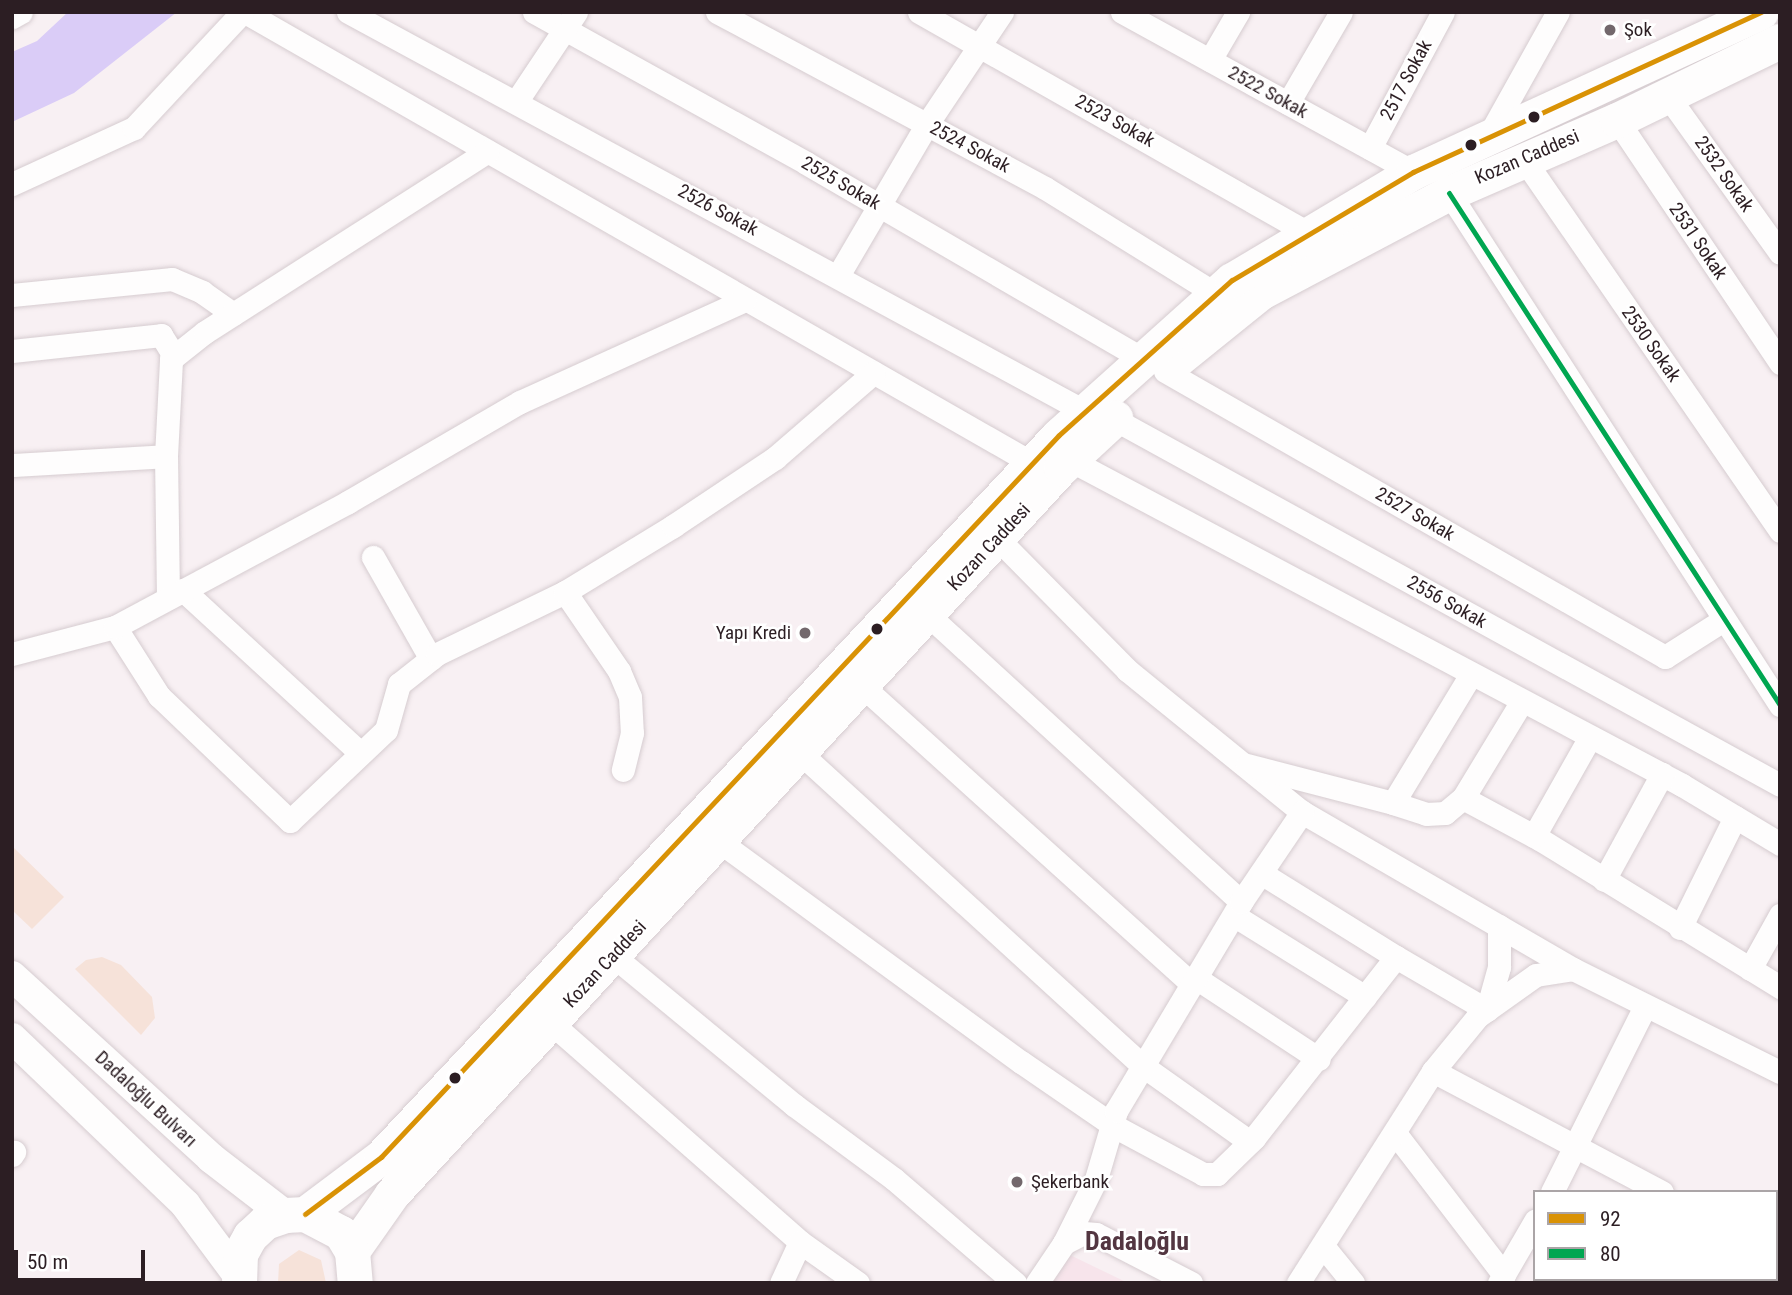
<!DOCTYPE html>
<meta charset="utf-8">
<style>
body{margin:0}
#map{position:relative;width:1792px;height:1295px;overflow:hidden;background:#f8f0f3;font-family:"Roboto Condensed",sans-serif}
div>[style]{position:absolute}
.built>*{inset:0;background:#f7e4eb}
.green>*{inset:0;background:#f6e2d9}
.water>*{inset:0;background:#daccf7}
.roads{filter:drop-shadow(0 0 2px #d6ccd0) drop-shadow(0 0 2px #d6ccd0)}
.minor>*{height:23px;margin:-11.5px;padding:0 11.5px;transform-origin:11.5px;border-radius:11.5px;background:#fefdfd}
.major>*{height:30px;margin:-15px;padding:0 15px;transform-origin:15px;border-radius:15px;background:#fefdfd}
.highway>*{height:35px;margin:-17.5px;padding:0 17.5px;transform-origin:17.5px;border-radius:17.5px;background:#fefdfd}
.bus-1>*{height:5px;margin:-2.5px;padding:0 2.5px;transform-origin:2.5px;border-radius:2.5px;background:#d99205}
.bus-2>*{height:5px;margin:-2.5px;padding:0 2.5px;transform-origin:2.5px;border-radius:2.5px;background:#00a651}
.dots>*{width:19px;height:19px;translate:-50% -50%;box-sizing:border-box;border:4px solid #fff;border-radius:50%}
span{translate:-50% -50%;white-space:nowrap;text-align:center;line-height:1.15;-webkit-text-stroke:5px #fff;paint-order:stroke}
.poi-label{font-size:19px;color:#2c1e23}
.left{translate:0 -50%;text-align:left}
.right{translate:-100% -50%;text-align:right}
.street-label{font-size:19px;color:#2c1e23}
.district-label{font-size:26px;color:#533641;font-weight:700}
.frame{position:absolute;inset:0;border:14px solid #2c1e23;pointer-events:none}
.legend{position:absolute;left:1533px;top:1190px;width:245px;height:91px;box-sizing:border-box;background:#fff;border:2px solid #aba5a7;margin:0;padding:9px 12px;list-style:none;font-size:21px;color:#2c1e23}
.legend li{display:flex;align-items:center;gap:14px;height:35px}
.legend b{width:35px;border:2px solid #aba5a7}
.scale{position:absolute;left:14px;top:1250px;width:131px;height:32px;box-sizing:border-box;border:4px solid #2c1e23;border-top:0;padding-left:9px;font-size:21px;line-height:24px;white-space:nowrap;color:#2c1e23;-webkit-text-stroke:5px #fff;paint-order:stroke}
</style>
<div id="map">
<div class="built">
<div style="clip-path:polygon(1057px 1255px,1070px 1255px,1128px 1283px,1042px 1283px)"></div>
</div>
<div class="green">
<div style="clip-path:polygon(12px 846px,64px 897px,32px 929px,12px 910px)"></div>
<div style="clip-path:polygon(102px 957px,121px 965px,152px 997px,155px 1018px,141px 1035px,75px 969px,86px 960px)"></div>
<div style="clip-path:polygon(299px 1250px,321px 1260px,326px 1283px,278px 1283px,279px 1264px)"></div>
</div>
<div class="water">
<div style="clip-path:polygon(68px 12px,177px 12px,74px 93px,12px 122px,12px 52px,37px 41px)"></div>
</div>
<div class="roads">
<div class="minor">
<div style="left:245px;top:12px;width:907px;rotate:29.82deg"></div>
<div style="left:348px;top:12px;width:839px;rotate:28.46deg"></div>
<div style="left:534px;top:12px;width:311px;rotate:29deg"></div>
<div style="left:806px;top:163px;width:391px;rotate:30.2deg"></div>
<div style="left:717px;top:12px;width:372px;rotate:28.2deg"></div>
<div style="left:1045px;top:188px;width:201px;rotate:31.8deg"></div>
<div style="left:919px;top:12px;width:449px;rotate:29.6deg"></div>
<div style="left:1122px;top:12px;width:332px;rotate:28.8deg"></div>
<div style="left:12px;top:17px;width:10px;rotate:-29deg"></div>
<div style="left:1210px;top:60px;width:56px;rotate:-59.7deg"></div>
<div style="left:1667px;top:95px;width:194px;rotate:54.4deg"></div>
<div style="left:516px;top:102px;width:108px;rotate:-56.3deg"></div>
<div style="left:1288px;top:103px;width:105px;rotate:-59.8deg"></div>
<div style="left:1617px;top:120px;width:293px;rotate:56.1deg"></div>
<div style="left:1488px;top:137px;width:143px;rotate:-60.8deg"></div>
<div style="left:1370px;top:148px;width:154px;rotate:-61.8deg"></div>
<div style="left:1523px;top:158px;width:453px;rotate:55.4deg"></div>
<div style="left:12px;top:184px;width:134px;rotate:-24.7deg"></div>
<div style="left:134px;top:128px;width:158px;rotate:-47deg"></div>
<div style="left:1449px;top:193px;width:610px;rotate:57.12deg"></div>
<div style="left:839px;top:274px;width:174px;rotate:-59.6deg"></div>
<div style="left:927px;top:124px;width:135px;rotate:-56.2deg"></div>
<div style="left:12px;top:295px;width:161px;rotate:-5.7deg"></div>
<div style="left:172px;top:279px;width:33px;rotate:23deg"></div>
<div style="left:202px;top:292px;width:38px;rotate:35deg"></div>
<div style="left:12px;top:351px;width:150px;rotate:-6.1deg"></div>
<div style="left:161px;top:335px;width:25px;rotate:58deg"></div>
<div style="left:1165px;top:371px;width:576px;rotate:29.77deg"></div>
<div style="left:1665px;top:657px;width:69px;rotate:-32.5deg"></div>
<div style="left:1114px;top:419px;width:760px;rotate:28.79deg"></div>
<div style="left:1070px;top:460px;width:693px;rotate:27.97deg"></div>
<div style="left:1682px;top:785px;width:114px;rotate:31deg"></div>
<div style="left:12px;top:465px;width:154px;rotate:-3.3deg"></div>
<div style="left:997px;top:538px;width:185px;rotate:45.4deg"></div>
<div style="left:1127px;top:670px;width:225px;rotate:39.1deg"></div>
<div style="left:1302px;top:812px;width:313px;rotate:30.1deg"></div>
<div style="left:373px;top:557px;width:117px;rotate:60.4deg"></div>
<div style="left:183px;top:590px;width:241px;rotate:42.6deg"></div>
<div style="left:565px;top:592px;width:96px;rotate:55.6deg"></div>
<div style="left:619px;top:671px;width:28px;rotate:67deg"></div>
<div style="left:630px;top:697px;width:36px;rotate:87deg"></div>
<div style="left:632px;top:733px;width:38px;rotate:104deg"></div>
<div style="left:168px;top:598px;width:142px;rotate:-90.8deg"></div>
<div style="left:166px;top:456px;width:97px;rotate:-87deg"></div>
<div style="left:171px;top:359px;width:43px;rotate:-38.5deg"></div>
<div style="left:205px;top:332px;width:335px;rotate:-32.6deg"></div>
<div style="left:927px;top:614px;width:426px;rotate:42.5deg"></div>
<div style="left:115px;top:627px;width:82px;rotate:57.5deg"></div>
<div style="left:159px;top:696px;width:181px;rotate:43.7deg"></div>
<div style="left:290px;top:821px;width:132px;rotate:-43.5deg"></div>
<div style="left:386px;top:730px;width:48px;rotate:-74.2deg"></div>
<div style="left:399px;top:684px;width:48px;rotate:-38.3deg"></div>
<div style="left:437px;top:654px;width:142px;rotate:-25.8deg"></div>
<div style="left:565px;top:592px;width:127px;rotate:-31.4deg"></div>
<div style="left:673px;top:526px;width:123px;rotate:-33.7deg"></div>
<div style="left:775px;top:458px;width:130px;rotate:-40.9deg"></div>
<div style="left:12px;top:654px;width:106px;rotate:-14.7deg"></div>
<div style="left:115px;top:627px;width:264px;rotate:-28.2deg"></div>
<div style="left:348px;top:502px;width:199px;rotate:-30.2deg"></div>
<div style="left:520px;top:402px;width:247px;rotate:-24.4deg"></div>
<div style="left:861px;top:685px;width:446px;rotate:42.1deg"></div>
<div style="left:1522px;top:701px;width:114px;rotate:121.3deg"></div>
<div style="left:1463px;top:798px;width:89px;rotate:28.3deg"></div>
<div style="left:1541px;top:840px;width:281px;rotate:31.6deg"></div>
<div style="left:799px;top:752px;width:466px;rotate:42.4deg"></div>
<div style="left:1143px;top:1066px;width:131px;rotate:35.4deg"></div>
<div style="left:1247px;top:765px;width:151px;rotate:14.6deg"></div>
<div style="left:1393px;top:803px;width:151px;rotate:-58.8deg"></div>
<div style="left:1393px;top:803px;width:35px;rotate:18deg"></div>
<div style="left:1426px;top:814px;width:19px;rotate:-3deg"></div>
<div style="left:1445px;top:813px;width:23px;rotate:-40deg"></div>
<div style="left:1534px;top:836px;width:114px;rotate:-60.5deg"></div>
<div style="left:720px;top:842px;width:373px;rotate:36.2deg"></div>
<div style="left:1021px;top:1062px;width:113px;rotate:34.5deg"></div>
<div style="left:1114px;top:1126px;width:101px;rotate:28.3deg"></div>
<div style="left:1203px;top:1174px;width:14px"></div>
<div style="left:1217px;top:1174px;width:52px;rotate:-44.2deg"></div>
<div style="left:1254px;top:1138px;width:230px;rotate:-51.9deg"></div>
<div style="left:1396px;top:957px;width:159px;rotate:-148.1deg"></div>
<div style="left:1604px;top:880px;width:121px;rotate:-61.3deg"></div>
<div style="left:1235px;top:916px;width:153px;rotate:31.9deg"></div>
<div style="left:1680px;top:928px;width:124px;rotate:-63.6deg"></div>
<div style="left:612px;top:955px;width:236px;rotate:39.5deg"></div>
<div style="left:794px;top:1105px;width:124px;rotate:36.5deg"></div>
<div style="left:894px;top:1179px;width:160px;rotate:40.7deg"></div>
<div style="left:1396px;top:957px;width:105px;rotate:30.2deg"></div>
<div style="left:1487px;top:1010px;width:45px;rotate:-74.4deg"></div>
<div style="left:1499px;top:967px;width:41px;rotate:-90deg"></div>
<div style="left:1750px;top:969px;width:62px;rotate:-60.9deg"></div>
<div style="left:1196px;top:978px;width:147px;rotate:33.4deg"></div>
<div style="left:550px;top:1022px;width:333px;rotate:41.3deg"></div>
<div style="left:800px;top:1242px;width:71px;rotate:35.3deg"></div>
<div style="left:1433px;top:1071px;width:259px;rotate:27.9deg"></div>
<div style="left:1395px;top:1133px;width:179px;rotate:52.5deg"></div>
<div style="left:12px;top:1155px;width:4px;rotate:-56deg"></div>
<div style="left:1552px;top:1192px;width:208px;rotate:-63.4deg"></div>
<div style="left:1776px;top:1242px;width:4px;rotate:14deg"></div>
<div style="left:1064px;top:1243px;width:72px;rotate:-63.4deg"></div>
<div style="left:1096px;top:1179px;width:71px;rotate:-73.6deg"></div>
<div style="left:1116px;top:1111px;width:244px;rotate:-59.1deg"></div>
<div style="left:1241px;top:902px;width:109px;rotate:-55.9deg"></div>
<div style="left:1323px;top:1246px;width:48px;rotate:51deg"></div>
<div style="left:1571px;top:1279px;width:4px;rotate:63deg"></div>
<div style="left:781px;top:1283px;width:45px;rotate:-65.1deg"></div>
<div style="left:1037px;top:1283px;width:48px;rotate:-56deg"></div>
<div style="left:1064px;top:1243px;width:22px;rotate:-27deg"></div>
<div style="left:1084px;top:1233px;width:12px;rotate:5deg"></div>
<div style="left:1096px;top:1234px;width:107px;rotate:27.3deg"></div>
<div style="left:1298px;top:1283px;width:251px;rotate:-57.5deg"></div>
<div style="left:1433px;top:1071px;width:71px;rotate:-50.7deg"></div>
<div style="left:1478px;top:1016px;width:71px;rotate:-35.3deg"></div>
<div style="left:1536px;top:975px;width:37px;rotate:-9deg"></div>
<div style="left:1573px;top:969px;width:231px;rotate:26.5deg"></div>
<div style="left:1499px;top:1283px;width:72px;rotate:-59.9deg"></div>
<div style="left:1669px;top:1283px;width:4px;rotate:-63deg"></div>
</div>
<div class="major">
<div style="left:12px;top:976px;width:270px;rotate:42.4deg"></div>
<div style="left:211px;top:1158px;width:93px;rotate:37.6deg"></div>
<div style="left:12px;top:1038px;width:240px;rotate:43.8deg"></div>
<div style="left:185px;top:1204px;width:87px;rotate:53.4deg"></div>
</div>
<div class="highway">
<div style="left:1179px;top:358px;width:105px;rotate:-38.8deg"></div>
<div style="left:1261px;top:292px;width:212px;rotate:-27.8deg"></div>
<div style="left:1449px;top:193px;width:183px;rotate:-23.5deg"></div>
<div style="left:1617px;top:120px;width:181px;rotate:-25.9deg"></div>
<div style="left:305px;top:1214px;width:95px;rotate:-36.9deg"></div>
<div style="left:381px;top:1157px;width:990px;rotate:-46.8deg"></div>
<div style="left:1059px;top:435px;width:232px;rotate:-41.9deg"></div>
<div style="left:1232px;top:280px;width:211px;rotate:-30.8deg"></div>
<div style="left:1413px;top:172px;width:383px;rotate:-24.7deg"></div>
<div style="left:352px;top:1251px;width:70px;rotate:-54.9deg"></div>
<div style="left:392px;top:1194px;width:987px;rotate:-47.34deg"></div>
<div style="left:1061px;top:468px;width:74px;rotate:-42.8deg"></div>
<div style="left:239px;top:1283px;width:29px;rotate:-88deg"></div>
<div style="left:240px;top:1254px;width:21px;rotate:-61deg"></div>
<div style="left:250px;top:1236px;width:21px;rotate:-43deg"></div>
<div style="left:265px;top:1222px;width:21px;rotate:-19deg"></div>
<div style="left:285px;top:1215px;width:20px;rotate:-3deg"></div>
<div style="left:305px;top:1214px;width:41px;rotate:27.8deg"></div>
<div style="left:341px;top:1233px;width:21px;rotate:59deg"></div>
<div style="left:352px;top:1251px;width:32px;rotate:85deg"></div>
</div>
</div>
<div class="bus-1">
<div style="left:305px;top:1214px;width:95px;rotate:-36.9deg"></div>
<div style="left:381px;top:1157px;width:990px;rotate:-46.8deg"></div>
<div style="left:1059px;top:435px;width:232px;rotate:-41.9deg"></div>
<div style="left:1232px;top:280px;width:211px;rotate:-30.8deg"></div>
<div style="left:1413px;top:172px;width:383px;rotate:-24.7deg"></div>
</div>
<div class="bus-2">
<div style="left:1449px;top:193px;width:610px;rotate:57.12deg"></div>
</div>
<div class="dots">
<div style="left:1610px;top:30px;background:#73686c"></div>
<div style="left:1534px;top:117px;background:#2c1e23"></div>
<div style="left:1471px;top:145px;background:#2c1e23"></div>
<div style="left:877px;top:629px;background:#2c1e23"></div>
<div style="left:805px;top:633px;background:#73686c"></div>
<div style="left:455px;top:1078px;background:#2c1e23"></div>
<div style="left:1017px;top:1182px;background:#73686c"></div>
</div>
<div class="poi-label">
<span class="left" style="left:1624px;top:30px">Şok</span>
<span class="right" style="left:791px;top:633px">Yapı Kredi</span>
<span class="left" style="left:1031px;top:1182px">Şekerbank</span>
</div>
<div class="street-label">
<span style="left:1406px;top:80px;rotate:-62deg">2517 Sokak</span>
<span style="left:1268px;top:92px;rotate:29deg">2522 Sokak</span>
<span style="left:1115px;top:121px;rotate:29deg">2523 Sokak</span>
<span style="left:970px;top:147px;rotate:28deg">2524 Sokak</span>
<span style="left:1527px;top:157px;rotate:-23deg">Kozan Caddesi</span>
<span style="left:1724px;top:174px;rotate:55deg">2532 Sokak</span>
<span style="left:841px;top:183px;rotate:30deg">2525 Sokak</span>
<span style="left:718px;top:210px;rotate:28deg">2526 Sokak</span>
<span style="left:1698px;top:241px;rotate:56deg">2531 Sokak</span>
<span style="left:1651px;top:344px;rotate:55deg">2530 Sokak</span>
<span style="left:1415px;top:514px;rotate:30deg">2527 Sokak</span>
<span style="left:989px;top:547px;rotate:-47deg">Kozan Caddesi</span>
<span style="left:1447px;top:602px;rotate:29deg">2556 Sokak</span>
<span style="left:605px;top:964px;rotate:-47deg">Kozan Caddesi</span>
<span style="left:146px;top:1099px;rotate:43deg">Dadaloğlu Bulvarı</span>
</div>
<div class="district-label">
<span style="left:1137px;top:1242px">Dadaloğlu</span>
</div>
<div class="frame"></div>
<ul class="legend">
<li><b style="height:9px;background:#d99205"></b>92</li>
<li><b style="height:9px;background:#00a651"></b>80</li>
</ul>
<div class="scale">50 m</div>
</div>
